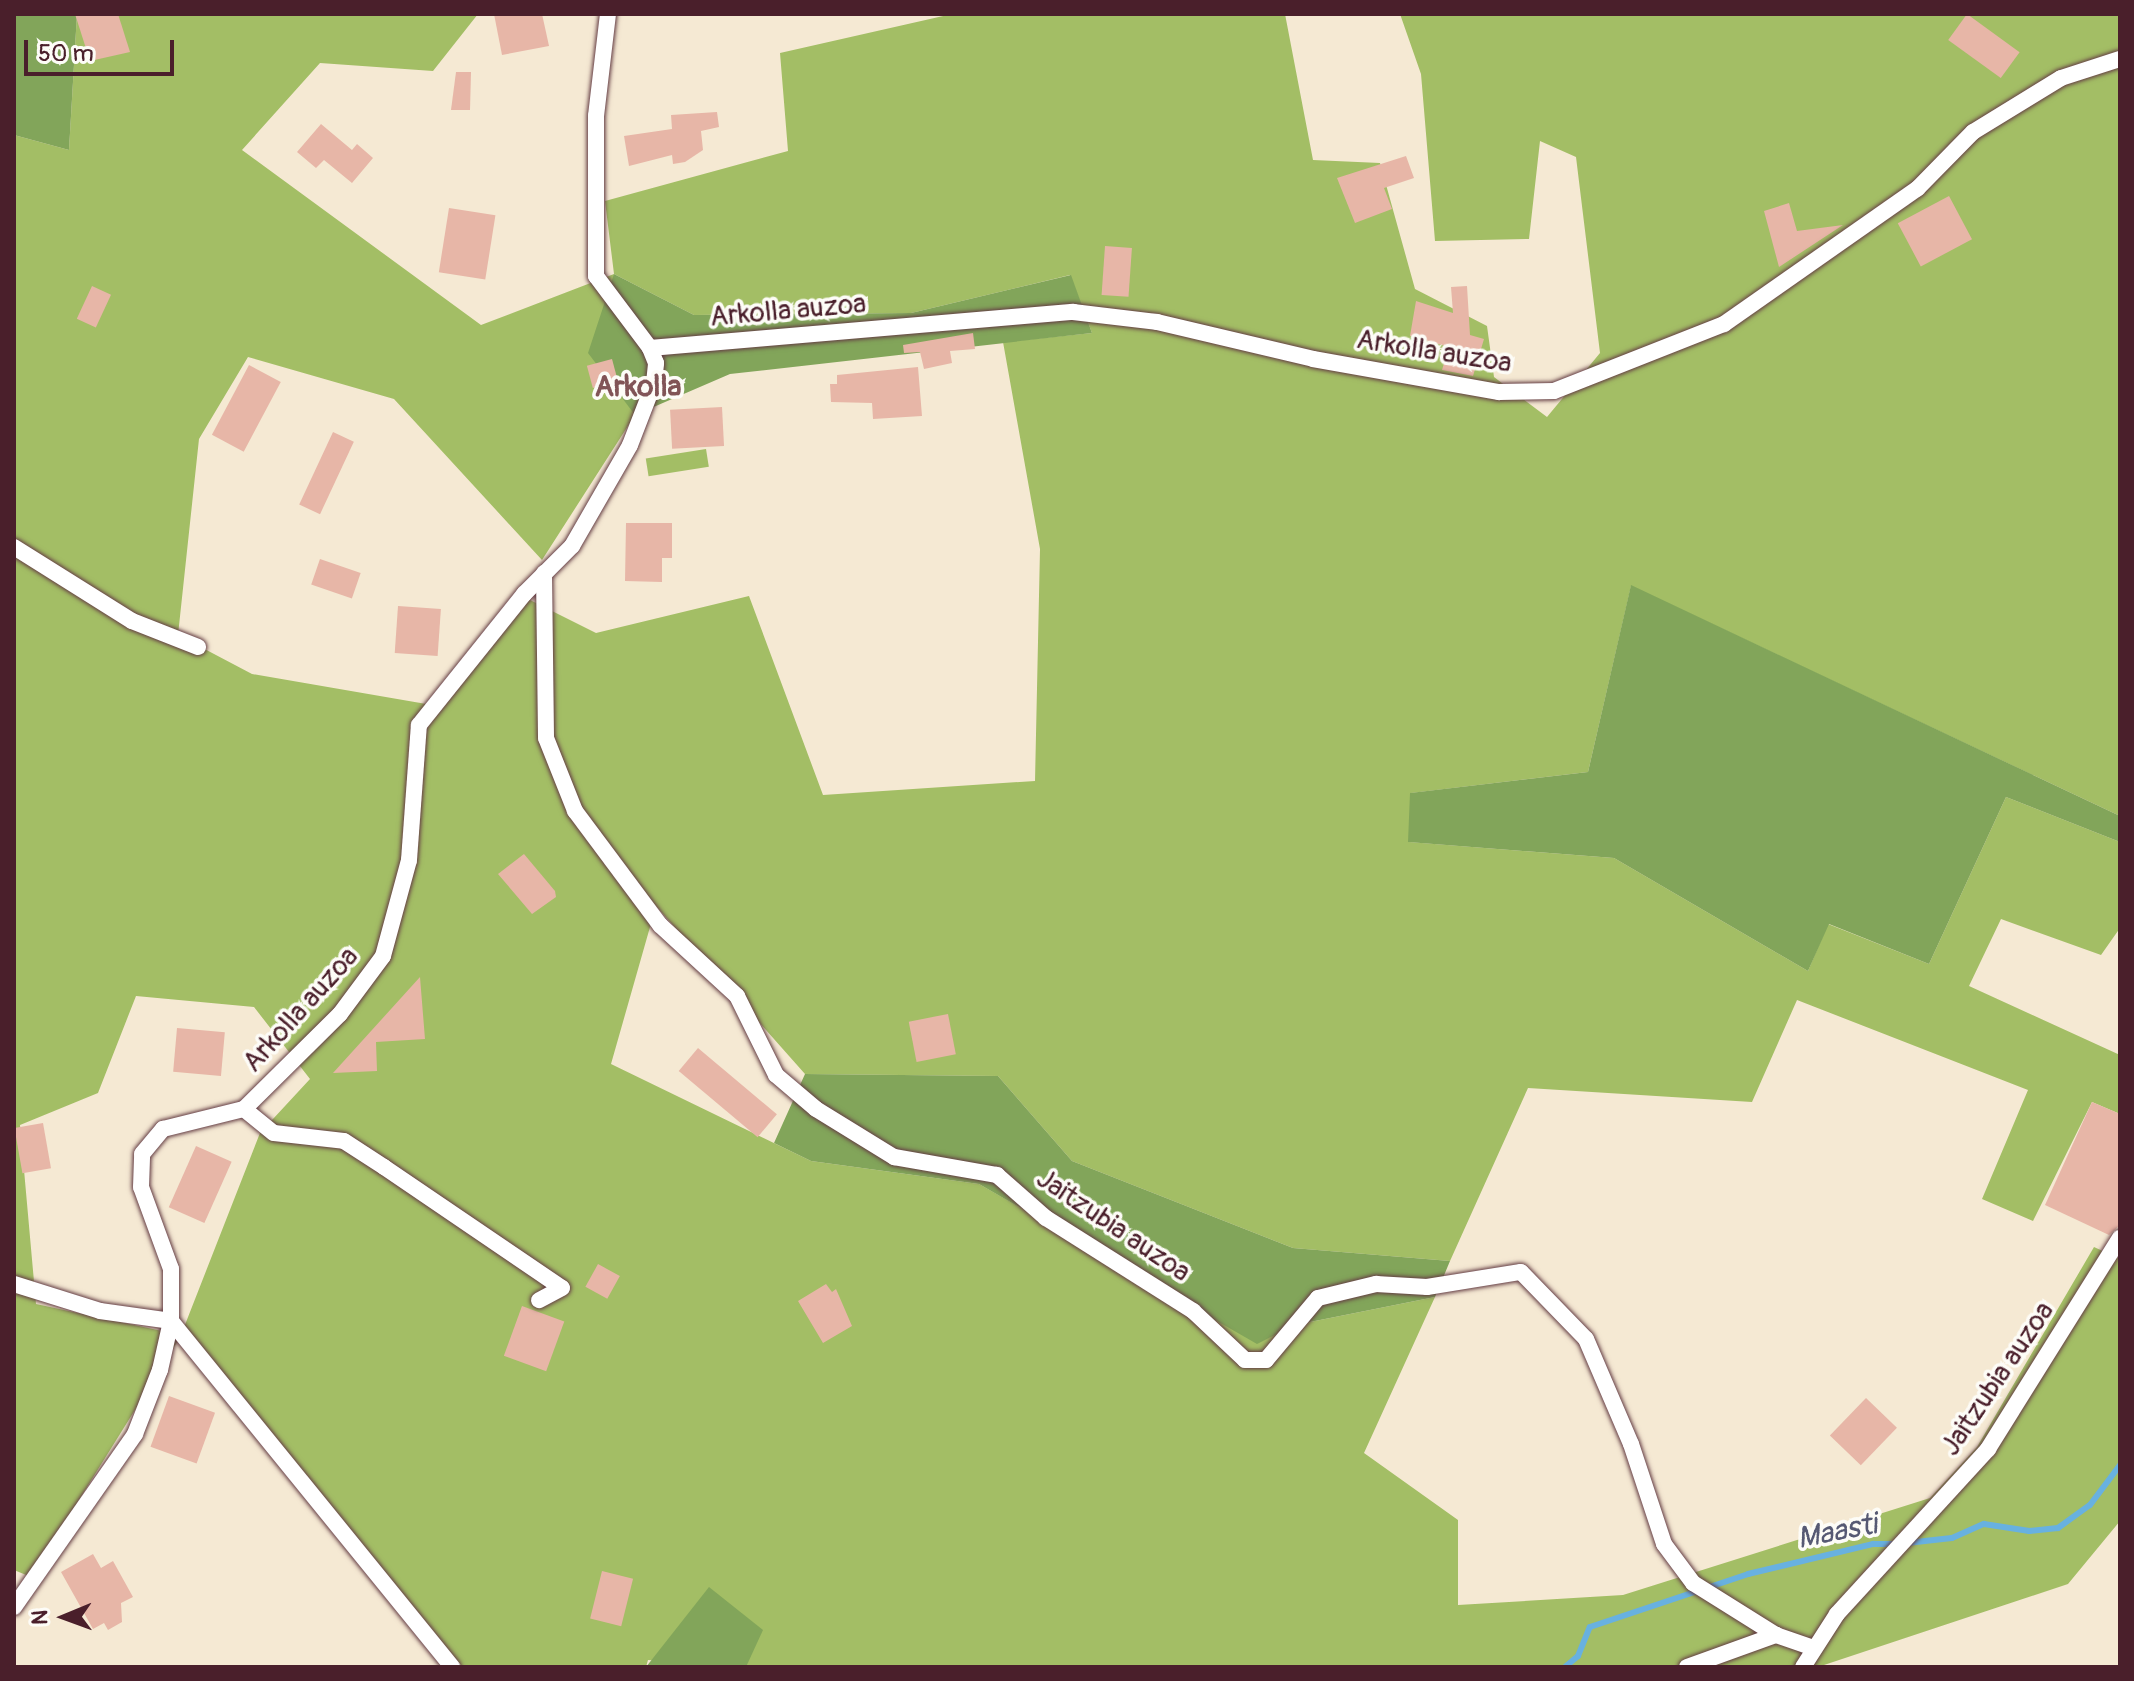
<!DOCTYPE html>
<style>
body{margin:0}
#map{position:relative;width:2134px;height:1681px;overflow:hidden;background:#f5e9d3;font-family:Pangolin,sans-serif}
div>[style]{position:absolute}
.green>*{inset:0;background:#a3be65;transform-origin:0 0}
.forest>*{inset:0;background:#82a55a}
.stream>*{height:6px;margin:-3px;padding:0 3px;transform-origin:3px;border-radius:3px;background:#68b1e0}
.building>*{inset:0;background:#e7b6a7;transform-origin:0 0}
.roads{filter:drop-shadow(0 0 2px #643d44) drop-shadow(0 0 2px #643d44)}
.minor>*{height:16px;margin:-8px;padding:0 8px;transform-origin:8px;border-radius:8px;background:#fff}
span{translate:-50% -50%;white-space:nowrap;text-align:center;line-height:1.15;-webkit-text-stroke:7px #fdfcf7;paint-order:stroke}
.street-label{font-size:28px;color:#4a1f2b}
.neighbourhood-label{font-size:30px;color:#815456;font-weight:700}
.water-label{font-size:30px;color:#565973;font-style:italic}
.frame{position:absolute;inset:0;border:16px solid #4a1f2b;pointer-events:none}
.north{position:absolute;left:24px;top:1577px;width:80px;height:80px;-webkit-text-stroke:6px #fdfcf7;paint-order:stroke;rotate:269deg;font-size:22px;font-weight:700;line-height:32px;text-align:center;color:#4a1f2b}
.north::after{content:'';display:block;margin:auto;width:28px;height:36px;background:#4a1f2b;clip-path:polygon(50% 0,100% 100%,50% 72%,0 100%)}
.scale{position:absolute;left:24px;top:40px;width:150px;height:36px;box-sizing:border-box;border:4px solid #4a1f2b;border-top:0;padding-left:10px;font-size:24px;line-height:28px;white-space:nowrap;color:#4a1f2b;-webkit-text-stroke:6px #fdfcf7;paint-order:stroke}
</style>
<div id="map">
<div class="green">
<div style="clip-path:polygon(evenodd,77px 14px,478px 14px,433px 71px,320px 63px,242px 150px,481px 325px,614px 274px,605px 201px,788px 151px,780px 53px,952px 14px,1285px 14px,1313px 160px,1380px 163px,1415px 289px,1487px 326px,1494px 377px,1547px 417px,1600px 353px,1576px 157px,1540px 141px,1529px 239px,1435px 241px,1421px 74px,1400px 14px,2120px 14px,2120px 816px,1631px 586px,1588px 772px,1411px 793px,1409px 842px,1614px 858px,1808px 971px,1828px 924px,1929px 964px,2006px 797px,2120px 842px,2120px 928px,2101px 955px,2001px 919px,1969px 986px,2120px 1055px,2120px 1114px,2092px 1102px,2033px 1221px,1982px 1199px,2028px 1090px,1797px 1000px,1752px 1102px,1528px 1088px,1450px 1261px,1293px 1248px,1072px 1161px,998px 1076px,805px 1074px,656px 906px,611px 1064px,811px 1161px,979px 1184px,1257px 1343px,1295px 1325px,1435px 1297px,1364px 1453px,1458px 1520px,1458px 1605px,1623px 1595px,1930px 1498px,1977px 1447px,2094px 1247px,2120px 1259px,2120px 1521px,2068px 1584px,1818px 1667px,745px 1667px,648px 1660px,646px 1667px,447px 1667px,181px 1336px,31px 1577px,14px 1570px,14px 135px,69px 150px,77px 14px,614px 274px,694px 315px,911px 313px,1070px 275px,1092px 333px,1003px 342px,1040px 549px,1035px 781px,823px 795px,749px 596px,596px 633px,526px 598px,432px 705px,252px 674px,178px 635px,199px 439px,248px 357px,394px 399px,542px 560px,635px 415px,614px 274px,77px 14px,136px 996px,254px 1007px,310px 1079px,260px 1133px,181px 1335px,36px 1304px,20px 1125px,98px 1093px,136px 996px)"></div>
<div style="left:706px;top:449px;width:18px;height:61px;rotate:81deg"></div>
</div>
<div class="forest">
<div style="clip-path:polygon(14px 14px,77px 14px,69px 150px,14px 135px)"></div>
<div style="clip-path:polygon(614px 274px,694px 315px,911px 313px,1071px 275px,1092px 333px,730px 374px,635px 415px,588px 353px)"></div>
<div style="clip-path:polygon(1631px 585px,2120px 816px,2120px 842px,2006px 797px,1929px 964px,1829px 924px,1808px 971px,1614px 858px,1408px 842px,1410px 793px,1588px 772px)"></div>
<div style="clip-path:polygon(805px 1074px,998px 1076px,1072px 1161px,1293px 1248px,1450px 1261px,1435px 1297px,1295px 1325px,1257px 1344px,979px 1184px,811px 1161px,774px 1143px)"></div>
<div style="clip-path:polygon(709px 1587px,763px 1630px,746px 1667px,646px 1667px)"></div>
</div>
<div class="stream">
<div style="left:1907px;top:1543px;width:45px;rotate:-6.3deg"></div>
<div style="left:1952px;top:1538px;width:35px;rotate:-24deg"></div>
<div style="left:1984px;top:1524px;width:46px;rotate:8.8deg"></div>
<div style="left:2029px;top:1531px;width:29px;rotate:-6deg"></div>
<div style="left:2058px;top:1528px;width:39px;rotate:-36deg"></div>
<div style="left:2090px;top:1505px;width:50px;rotate:-53.1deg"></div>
<div style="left:1565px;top:1667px;width:17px;rotate:-40deg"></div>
<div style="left:1578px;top:1656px;width:31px;rotate:-68deg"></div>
<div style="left:1590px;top:1627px;width:167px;rotate:-18.5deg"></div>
<div style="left:1748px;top:1574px;width:129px;rotate:-13.5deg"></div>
<div style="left:1873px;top:1544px;width:23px"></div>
</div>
<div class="building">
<div style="clip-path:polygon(75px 14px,118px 14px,130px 52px,90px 61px)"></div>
<div style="clip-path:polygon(494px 14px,542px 14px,549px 46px,502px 55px)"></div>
<div style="left:1967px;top:14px;width:65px;height:32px;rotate:36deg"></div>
<div style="clip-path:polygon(456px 72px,471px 72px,470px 110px,451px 110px)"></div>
<div style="clip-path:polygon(717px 112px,719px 127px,701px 131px,703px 150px,685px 162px,673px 164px,672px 155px,629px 166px,624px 136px,672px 129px,671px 115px)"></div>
<div style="clip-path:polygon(321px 124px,352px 150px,357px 144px,373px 158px,352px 183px,324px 160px,316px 168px,297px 152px)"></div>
<div style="clip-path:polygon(1406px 156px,1414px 178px,1384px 188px,1392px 209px,1355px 223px,1337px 178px)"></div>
<div style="left:1949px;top:196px;width:49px;height:58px;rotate:62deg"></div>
<div style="clip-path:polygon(1789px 203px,1797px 231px,1843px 225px,1779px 267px,1764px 211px)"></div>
<div style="left:449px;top:208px;width:47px;height:65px;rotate:9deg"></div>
<div style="left:1105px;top:246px;width:27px;height:49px;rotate:4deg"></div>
<div style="left:92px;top:286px;width:21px;height:36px;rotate:25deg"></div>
<div style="clip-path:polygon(1467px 286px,1470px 335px,1484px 339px,1473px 376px,1442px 370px,1449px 347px,1410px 336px,1416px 301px,1453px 313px,1451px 287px)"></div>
<div style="clip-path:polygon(973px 333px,975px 349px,950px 351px,952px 363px,924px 369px,920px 352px,904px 353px,903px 345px)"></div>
<div style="left:612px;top:359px;width:23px;height:26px;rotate:75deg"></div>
<div style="left:249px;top:365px;width:36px;height:79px;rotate:28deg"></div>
<div style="clip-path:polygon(918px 367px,922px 416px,873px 419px,872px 403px,831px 402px,830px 384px,837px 384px,837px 375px)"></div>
<div style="left:722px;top:407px;width:39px;height:52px;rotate:87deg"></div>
<div style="left:333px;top:432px;width:23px;height:80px;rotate:25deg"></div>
<div style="clip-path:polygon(626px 523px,672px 523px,672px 558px,662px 558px,662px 582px,625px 581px)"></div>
<div style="left:320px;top:559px;width:43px;height:27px;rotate:19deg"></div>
<div style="left:398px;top:606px;width:43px;height:47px;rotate:4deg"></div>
<div style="clip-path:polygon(524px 854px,555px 891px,556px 897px,532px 914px,498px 874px)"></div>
<div style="clip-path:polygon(420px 977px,425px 1039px,376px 1042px,377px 1071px,333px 1073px)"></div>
<div style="left:948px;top:1014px;width:41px;height:40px;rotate:79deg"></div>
<div style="left:177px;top:1028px;width:48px;height:44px;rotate:5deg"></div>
<div style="left:698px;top:1048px;width:103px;height:30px;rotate:40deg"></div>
<div style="clip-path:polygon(2092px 1102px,2120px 1114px,2120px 1225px,2109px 1235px,2045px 1205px)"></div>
<div style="left:43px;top:1123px;width:46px;height:29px;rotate:80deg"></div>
<div style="left:196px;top:1146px;width:39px;height:67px;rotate:24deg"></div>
<div style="left:598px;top:1264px;width:25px;height:26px;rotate:29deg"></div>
<div style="clip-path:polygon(826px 1284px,832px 1292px,836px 1289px,852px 1326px,823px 1343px,798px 1301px)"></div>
<div style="left:522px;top:1306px;width:45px;height:53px;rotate:20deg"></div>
<div style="left:169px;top:1396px;width:49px;height:54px;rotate:20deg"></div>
<div style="left:1866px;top:1398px;width:43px;height:52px;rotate:44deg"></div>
<div style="clip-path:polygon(93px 1554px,101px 1568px,113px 1561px,133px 1597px,121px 1603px,122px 1622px,108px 1630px,104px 1623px,93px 1629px,61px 1572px)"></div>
<div style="left:602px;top:1571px;width:32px;height:49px;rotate:14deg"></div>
</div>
<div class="roads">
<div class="minor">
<div style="left:650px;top:348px;width:425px;rotate:-4.9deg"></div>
<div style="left:1073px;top:312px;width:85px;rotate:6.8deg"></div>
<div style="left:1157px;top:322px;width:160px;rotate:13.3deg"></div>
<div style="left:1313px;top:359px;width:189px;rotate:10.1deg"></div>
<div style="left:1499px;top:392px;width:55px;rotate:-1deg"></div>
<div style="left:1554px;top:391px;width:183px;rotate:-21.5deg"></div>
<div style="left:1724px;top:324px;width:236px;rotate:-35deg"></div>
<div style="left:1917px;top:189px;width:80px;rotate:-45.5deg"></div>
<div style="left:1973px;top:132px;width:103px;rotate:-31.5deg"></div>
<div style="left:2061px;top:78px;width:62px;rotate:-17.9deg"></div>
<div style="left:14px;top:547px;width:139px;rotate:32.1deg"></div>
<div style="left:132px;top:621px;width:71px;rotate:21.5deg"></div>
<div style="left:544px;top:573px;width:165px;rotate:89.3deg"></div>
<div style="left:546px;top:738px;width:79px;rotate:68.3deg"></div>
<div style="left:575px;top:811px;width:142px;rotate:53.3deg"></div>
<div style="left:660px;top:925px;width:105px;rotate:42.7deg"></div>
<div style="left:737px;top:996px;width:88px;rotate:63.7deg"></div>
<div style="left:776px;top:1075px;width:52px;rotate:40.4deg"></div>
<div style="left:816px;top:1109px;width:92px;rotate:31.6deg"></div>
<div style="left:894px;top:1157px;width:105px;rotate:9.9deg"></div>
<div style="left:997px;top:1175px;width:65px;rotate:41.3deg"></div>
<div style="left:1046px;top:1218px;width:174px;rotate:32.3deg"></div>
<div style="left:1193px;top:1311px;width:71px;rotate:43.3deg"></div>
<div style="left:1245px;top:1360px;width:21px"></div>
<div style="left:1266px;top:1360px;width:81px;rotate:-50deg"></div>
<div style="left:1318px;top:1298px;width:60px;rotate:-13.6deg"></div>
<div style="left:1376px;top:1284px;width:51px;rotate:3.4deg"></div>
<div style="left:1427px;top:1287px;width:95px;rotate:-9.1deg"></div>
<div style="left:1521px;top:1272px;width:93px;rotate:45.9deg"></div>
<div style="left:1586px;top:1339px;width:114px;rotate:66.8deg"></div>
<div style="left:1631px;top:1444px;width:105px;rotate:71.7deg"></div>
<div style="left:1664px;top:1544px;width:49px;rotate:53.4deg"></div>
<div style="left:1693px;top:1583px;width:98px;rotate:32.1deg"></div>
<div style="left:1776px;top:1635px;width:39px;rotate:19deg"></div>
<div style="left:244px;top:1109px;width:38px;rotate:39deg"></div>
<div style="left:274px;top:1133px;width:70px;rotate:6.5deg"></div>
<div style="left:344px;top:1141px;width:48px;rotate:33deg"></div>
<div style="left:384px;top:1167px;width:215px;rotate:34.2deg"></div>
<div style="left:562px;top:1288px;width:26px;rotate:152deg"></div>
<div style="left:14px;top:1284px;width:90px;rotate:17.4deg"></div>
<div style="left:100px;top:1311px;width:72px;rotate:8deg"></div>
<div style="left:171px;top:1321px;width:446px;rotate:50.9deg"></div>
<div style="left:14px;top:1607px;width:211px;rotate:-55deg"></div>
<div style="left:135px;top:1434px;width:69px;rotate:-68.7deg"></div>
<div style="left:160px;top:1370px;width:50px;rotate:-77.3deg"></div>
<div style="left:171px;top:1321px;width:52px;rotate:-90deg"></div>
<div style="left:171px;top:1269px;width:87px;rotate:-110.1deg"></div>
<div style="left:141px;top:1187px;width:33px;rotate:-88deg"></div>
<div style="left:142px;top:1154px;width:33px;rotate:-50deg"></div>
<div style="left:163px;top:1129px;width:83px;rotate:-13.9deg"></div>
<div style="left:244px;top:1109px;width:135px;rotate:-44.7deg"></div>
<div style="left:340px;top:1014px;width:72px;rotate:-53.4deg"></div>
<div style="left:383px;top:956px;width:99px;rotate:-74.8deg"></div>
<div style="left:409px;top:860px;width:135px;rotate:-85.8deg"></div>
<div style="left:419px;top:725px;width:168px;rotate:-51.3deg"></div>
<div style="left:524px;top:594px;width:68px;rotate:-45deg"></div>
<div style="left:572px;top:546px;width:116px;rotate:-60.1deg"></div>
<div style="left:630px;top:445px;width:66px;rotate:-68.8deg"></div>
<div style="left:654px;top:383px;width:20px;rotate:-84deg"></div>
<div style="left:656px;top:363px;width:16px;rotate:-112deg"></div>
<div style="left:650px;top:348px;width:90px;rotate:-126.9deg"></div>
<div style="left:596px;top:276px;width:160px;rotate:-90deg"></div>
<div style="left:596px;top:116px;width:103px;rotate:-83.3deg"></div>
<div style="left:1687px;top:1667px;width:95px;rotate:-19.8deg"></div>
<div style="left:1803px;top:1667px;width:63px;rotate:-57.3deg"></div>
<div style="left:1837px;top:1614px;width:224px;rotate:-47.5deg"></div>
<div style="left:1988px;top:1449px;width:249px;rotate:-58deg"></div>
</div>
</div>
<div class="street-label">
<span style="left:788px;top:311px;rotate:-5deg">Arkolla auzoa</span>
<span style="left:1434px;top:352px;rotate:9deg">Arkolla auzoa</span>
<span style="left:301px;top:1010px;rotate:-48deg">Arkolla auzoa</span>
<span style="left:1113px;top:1226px;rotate:34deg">Jaitzubia auzoa</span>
<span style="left:1998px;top:1379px;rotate:-56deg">Jaitzubia auzoa</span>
</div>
<div class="neighbourhood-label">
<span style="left:638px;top:387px">Arkolla</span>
</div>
<div class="water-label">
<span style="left:1837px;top:1532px;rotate:-11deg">Maasti</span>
</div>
<div class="frame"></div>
<div class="north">N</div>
<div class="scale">50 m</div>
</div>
